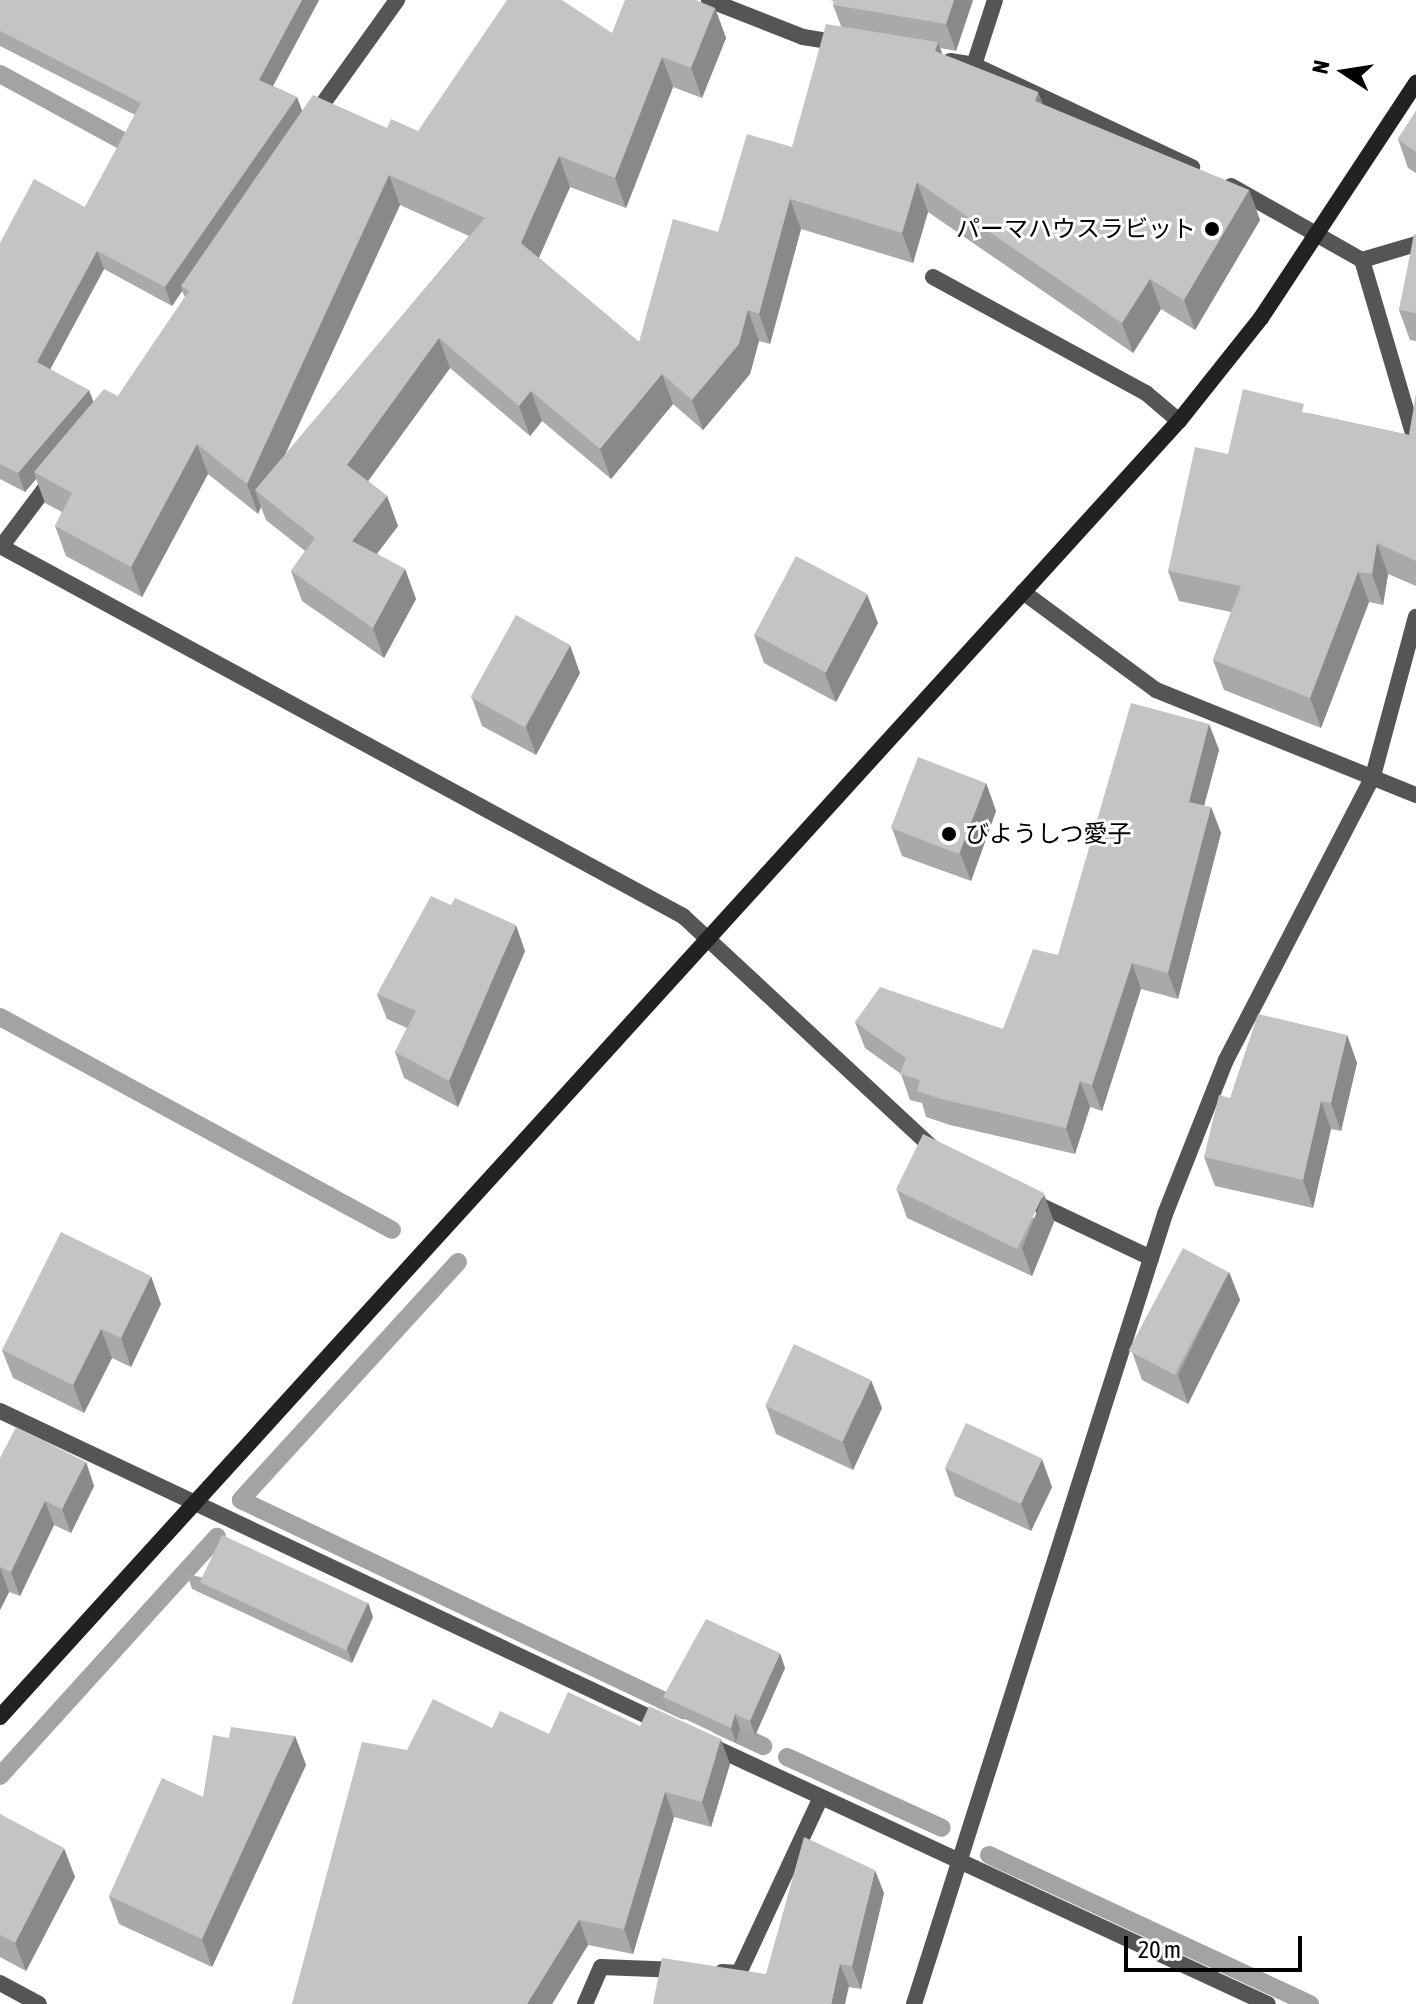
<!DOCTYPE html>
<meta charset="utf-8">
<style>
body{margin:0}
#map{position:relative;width:1416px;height:2004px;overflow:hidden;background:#fff;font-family:"Asap Condensed","Noto Sans JP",sans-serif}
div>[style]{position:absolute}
.stream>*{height:18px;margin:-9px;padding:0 9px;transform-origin:9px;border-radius:9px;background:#a3a3a3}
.street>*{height:16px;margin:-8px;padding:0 8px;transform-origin:8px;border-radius:8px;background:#555}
.secondary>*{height:16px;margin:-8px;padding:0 8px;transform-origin:8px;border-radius:8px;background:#222}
.wall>*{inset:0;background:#a9a9a9}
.shaded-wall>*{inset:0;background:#898989}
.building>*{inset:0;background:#c4c4c4;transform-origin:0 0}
.dots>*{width:22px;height:22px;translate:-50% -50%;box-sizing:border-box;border:4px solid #fff;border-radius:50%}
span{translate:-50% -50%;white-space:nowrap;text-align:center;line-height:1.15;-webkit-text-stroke:6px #fff;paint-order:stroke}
.poi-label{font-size:24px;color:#000}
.right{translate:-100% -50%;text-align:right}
.left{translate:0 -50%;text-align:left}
.north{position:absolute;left:1304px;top:32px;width:80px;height:80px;-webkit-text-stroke:6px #fff;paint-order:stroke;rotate:282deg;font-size:22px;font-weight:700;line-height:32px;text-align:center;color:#000}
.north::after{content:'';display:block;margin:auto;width:28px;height:36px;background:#000;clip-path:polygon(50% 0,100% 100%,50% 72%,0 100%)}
.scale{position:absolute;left:1124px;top:1936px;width:178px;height:36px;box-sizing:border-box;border:4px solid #000;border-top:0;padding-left:10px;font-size:24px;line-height:28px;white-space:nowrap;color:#000;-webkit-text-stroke:6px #fff;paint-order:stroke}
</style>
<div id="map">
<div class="stream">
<div style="left:0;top:74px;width:161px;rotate:28.6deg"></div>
<div style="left:0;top:1017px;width:446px;rotate:28.5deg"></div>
<div style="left:458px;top:1262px;width:322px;rotate:132.4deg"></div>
<div style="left:241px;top:1500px;width:490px;rotate:25.4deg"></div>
<div style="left:718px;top:1725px;width:50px;rotate:25deg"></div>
<div style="left:787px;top:1757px;width:170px;rotate:24.6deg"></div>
<div style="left:0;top:1776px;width:323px;rotate:-47.8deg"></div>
<div style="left:989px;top:1855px;width:354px;rotate:24.9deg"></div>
</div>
<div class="street">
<div style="left:709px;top:0;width:101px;rotate:21.5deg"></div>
<div style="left:803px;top:37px;width:37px;rotate:9deg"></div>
<div style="left:950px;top:61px;width:24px;rotate:9deg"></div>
<div style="left:974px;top:65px;width:241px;rotate:25.1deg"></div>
<div style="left:974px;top:65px;width:68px;rotate:-72.1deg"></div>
<div style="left:314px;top:116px;width:143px;rotate:-54.4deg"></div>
<div style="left:1231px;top:186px;width:150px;rotate:29.5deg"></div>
<div style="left:1362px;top:260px;width:191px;rotate:73.6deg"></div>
<div style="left:1362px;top:260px;width:56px;rotate:-16.5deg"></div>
<div style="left:933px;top:277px;width:243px;rotate:28.6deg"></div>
<div style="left:1146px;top:393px;width:43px;rotate:40.3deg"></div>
<div style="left:0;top:546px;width:777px;rotate:28.45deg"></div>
<div style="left:683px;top:916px;width:345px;rotate:42.9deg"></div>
<div style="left:1px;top:547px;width:90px;rotate:-53.1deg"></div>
<div style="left:1023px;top:592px;width:165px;rotate:36.4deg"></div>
<div style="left:1156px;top:690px;width:280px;rotate:22deg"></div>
<div style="left:1031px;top:1201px;width:133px;rotate:25.4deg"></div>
<div style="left:0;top:1411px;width:734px;rotate:25.24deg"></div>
<div style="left:707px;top:1744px;width:618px;rotate:24.87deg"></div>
<div style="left:722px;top:1972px;width:17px;rotate:3deg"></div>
<div style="left:739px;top:1973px;width:194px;rotate:-65deg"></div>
<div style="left:0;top:1983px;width:44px;rotate:28.3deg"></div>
<div style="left:585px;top:2004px;width:40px;rotate:-66.6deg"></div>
<div style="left:601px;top:1967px;width:78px;rotate:2.2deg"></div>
<div style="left:914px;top:2004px;width:829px;rotate:-72.37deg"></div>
<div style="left:1165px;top:1214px;width:166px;rotate:-68.4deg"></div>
<div style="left:1226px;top:1060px;width:320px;rotate:-62.6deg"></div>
<div style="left:1373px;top:776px;width:165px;rotate:-74.9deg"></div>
</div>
<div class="secondary">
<div style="left:0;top:1717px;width:1752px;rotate:-47.71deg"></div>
<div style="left:1179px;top:421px;width:132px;rotate:-51.5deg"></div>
<div style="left:1261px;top:318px;width:282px;rotate:-56.6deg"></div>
</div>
<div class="wall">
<div style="clip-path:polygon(evenodd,0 0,319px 0,273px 86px,297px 97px,302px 111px,387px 128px,418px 131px,612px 33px,715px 8px,726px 38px,702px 98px,673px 87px,626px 208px,570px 187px,539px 258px,639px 342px,718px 232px,792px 147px,841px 26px,833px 5px,834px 1px,830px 0,973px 0,956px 51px,940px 48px,942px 54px,1038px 92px,1043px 105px,1249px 190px,1260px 220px,1195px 330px,1161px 309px,1133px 353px,928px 212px,913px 263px,801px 229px,770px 344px,759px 341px,750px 374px,703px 430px,673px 404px,611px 479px,542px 421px,530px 436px,450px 368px,368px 481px,387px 496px,398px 526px,377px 554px,405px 569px,416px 599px,384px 658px,302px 601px,291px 571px,305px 551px,266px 520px,261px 507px,258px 514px,208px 474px,142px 597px,66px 556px,55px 526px,62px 512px,45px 503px,36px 479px,25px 492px,0 479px,0 243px,85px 207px,135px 115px,0 46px,0 0,400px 205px,469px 236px,285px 455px,400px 205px,0 0,104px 269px,172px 306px,182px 291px,185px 297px,118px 396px,93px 402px,50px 369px,104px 269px)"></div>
<div style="clip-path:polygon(1416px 111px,1416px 173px,1408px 168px,1398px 139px)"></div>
<div style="clip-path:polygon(1416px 234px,1416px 341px,1410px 340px,1399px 310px)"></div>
<div style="clip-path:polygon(1416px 395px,1416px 586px,1388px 574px,1383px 605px,1369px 602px,1321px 728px,1224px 690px,1213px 660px,1231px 612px,1179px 601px,1168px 571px,1228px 454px,1308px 413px,1409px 435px)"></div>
<div style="clip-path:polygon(878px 623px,836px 702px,764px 663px,754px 635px)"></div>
<div style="clip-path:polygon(580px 673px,536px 755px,482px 726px,472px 698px)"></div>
<div style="clip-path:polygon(1209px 724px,1219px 750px,1204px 806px,1211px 807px,1221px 833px,1178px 999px,1141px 989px,1102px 1111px,1090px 1107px,1075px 1154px,950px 1125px,926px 1117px,922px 1103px,910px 1100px,901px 1074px,865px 1048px,855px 1022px,1003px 1029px,1058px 955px)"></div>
<div style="clip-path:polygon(986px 783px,996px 811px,971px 881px,902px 856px,892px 828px)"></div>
<div style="clip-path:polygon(525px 951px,458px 1107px,404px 1078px,395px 1052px,407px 1028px,387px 1019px,377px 994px)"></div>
<div style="clip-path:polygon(1347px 1035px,1357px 1063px,1341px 1131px,1331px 1129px,1313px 1208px,1215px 1186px,1204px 1157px,1230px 1098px)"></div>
<div style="clip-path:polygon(897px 1190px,1054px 1222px,1032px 1276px,907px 1218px)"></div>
<div style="clip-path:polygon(1229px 1272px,1240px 1300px,1188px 1404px,1142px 1380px,1132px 1352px)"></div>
<div style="clip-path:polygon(161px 1304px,131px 1367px,112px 1358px,84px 1413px,13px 1378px,2px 1350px)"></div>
<div style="clip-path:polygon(766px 1406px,882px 1408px,853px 1470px,776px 1434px)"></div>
<div style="clip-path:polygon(0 1458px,86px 1462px,94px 1486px,71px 1533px,54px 1525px,20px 1596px,9px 1592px,0 1610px)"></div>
<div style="clip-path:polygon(945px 1468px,1052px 1487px,1031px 1531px,955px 1496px)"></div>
<div style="clip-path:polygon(187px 1574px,373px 1617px,352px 1663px,192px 1589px)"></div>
<div style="clip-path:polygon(785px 1668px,755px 1736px,740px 1729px,736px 1743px,668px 1711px,663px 1697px)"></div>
<div style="clip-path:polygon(640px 1726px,730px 1764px,711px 1827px,674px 1817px,633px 1954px,588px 1945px,552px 2004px,292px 2004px,407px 1750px,492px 1728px,549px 1734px)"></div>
<div style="clip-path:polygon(295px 1736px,306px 1765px,212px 1967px,119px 1924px,109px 1896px,203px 1797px)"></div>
<div style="clip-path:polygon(0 1814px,75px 1877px,26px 1971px,0 1957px)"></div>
<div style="clip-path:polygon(884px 1893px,861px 1989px,766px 1974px)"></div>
</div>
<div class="shaded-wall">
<div style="clip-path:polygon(302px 0,319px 0,266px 99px,259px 80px)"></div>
<div style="clip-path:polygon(954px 0,973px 0,956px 51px,946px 24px)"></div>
<div style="clip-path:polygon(715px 8px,726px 38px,702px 98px,691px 68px)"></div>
<div style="clip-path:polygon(938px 42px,949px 72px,935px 51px)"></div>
<div style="clip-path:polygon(662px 57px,673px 87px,626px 208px,615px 178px)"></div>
<div style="clip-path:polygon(1038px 92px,1049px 122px,1035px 101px)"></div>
<div style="clip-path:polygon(297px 97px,304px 116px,181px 286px,182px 291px,172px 306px,165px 287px)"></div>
<div style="clip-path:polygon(559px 156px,570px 187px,532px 273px,521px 243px)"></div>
<div style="clip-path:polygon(389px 175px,400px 205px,265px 498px,255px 490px,261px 507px,258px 514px,247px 484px)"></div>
<div style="clip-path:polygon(917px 182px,928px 212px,913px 263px,902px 233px)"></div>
<div style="clip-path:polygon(1249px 190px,1260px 220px,1195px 330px,1184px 300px)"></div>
<div style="clip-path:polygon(790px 199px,801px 229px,770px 344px,759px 314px)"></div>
<div style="clip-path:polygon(97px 251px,104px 269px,44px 381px,37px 362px)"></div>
<div style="clip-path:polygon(1150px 279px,1161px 309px,1133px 353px,1122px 323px)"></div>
<div style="clip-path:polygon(748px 310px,759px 341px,750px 374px,703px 430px,692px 400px)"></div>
<div style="clip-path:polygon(439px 338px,450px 368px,358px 495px,347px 465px)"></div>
<div style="clip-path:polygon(662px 374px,673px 404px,611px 479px,600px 449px)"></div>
<div style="clip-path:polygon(89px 390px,96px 408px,34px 472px,36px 479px,25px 492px,18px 473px)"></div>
<div style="clip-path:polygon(531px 391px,542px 421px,530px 436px,519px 406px)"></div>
<div style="clip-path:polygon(197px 444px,208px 474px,142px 597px,131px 567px)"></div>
<div style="clip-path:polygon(387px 496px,398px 526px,363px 571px,352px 541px)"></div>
<div style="clip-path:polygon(1377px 543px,1388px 574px,1383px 605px,1372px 574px)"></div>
<div style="clip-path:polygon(405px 569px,416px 599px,384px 658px,373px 628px)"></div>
<div style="clip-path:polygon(1358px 572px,1369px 602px,1321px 728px,1310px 698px)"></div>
<div style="clip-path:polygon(867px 594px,878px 623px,836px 702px,825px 674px)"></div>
<div style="clip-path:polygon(570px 645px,580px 673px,536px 755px,526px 727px)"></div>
<div style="clip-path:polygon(1209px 724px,1219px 750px,1198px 828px,1189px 802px)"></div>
<div style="clip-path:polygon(986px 783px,996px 811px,971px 881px,960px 853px)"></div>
<div style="clip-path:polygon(1211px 807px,1221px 833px,1178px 999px,1168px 973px)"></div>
<div style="clip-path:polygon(516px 925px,525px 951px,458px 1107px,449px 1081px)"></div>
<div style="clip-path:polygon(1132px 963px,1141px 989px,1102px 1111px,1092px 1085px)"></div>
<div style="clip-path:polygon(1347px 1035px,1357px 1063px,1341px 1131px,1331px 1103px)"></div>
<div style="clip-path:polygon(1080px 1081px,1090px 1107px,1075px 1154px,1066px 1128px)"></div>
<div style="clip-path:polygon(1321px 1101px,1331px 1129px,1313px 1208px,1303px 1180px)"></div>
<div style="clip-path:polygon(1044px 1194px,1054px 1222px,1032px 1276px,1022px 1248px)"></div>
<div style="clip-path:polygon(1229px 1272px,1240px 1300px,1188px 1404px,1178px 1375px)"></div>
<div style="clip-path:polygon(151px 1276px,161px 1304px,131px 1367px,121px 1338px)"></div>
<div style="clip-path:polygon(101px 1329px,112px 1358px,84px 1413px,73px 1385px)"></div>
<div style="clip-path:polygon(871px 1380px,882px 1408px,853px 1470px,843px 1442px)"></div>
<div style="clip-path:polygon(1042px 1459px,1052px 1487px,1031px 1531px,1021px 1503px)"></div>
<div style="clip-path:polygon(86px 1462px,94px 1486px,71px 1533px,62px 1509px)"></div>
<div style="clip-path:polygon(45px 1501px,54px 1525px,20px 1596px,11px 1572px)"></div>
<div style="clip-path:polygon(0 1568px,9px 1592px,0 1610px)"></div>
<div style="clip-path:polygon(368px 1602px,373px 1617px,352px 1663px,347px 1648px)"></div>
<div style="clip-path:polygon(780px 1653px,785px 1668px,755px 1736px,750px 1721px)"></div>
<div style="clip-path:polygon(735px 1714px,740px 1729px,736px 1743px,731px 1728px)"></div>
<div style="clip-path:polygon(295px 1736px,306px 1765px,212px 1967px,202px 1939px)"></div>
<div style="clip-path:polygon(721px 1739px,730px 1764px,711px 1827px,702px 1802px)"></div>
<div style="clip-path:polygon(665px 1792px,674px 1817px,633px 1954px,624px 1929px)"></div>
<div style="clip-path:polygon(64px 1848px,75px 1877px,26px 1971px,15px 1943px)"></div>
<div style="clip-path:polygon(875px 1870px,884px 1893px,861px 1989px,852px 1966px)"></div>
<div style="clip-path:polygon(579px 1920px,588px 1945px,552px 2004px,527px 2004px)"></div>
<div style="clip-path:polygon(840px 1964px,849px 1986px,845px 2004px,831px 2004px)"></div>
</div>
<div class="building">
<div style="clip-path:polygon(0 0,302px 0,259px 80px,297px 97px,165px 287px,97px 251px,37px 362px,89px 390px,18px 473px,0 464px,0 243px,34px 179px,85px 207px,141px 103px,0 31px)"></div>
<div style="clip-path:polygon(507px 0,562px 0,612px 33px,625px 0,696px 0,715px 8px,691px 68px,662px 57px,615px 178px,559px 156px,521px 243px,639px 342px,673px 219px,718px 232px,747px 134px,792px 147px,826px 24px,938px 42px,935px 51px,1038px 92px,1035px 101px,1249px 190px,1184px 300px,1150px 279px,1122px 323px,917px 182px,902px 233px,790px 199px,759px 314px,748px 310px,739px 344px,692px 400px,662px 374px,600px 449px,531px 391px,519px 406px,439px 338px,347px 465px,387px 496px,352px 541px,405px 569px,373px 628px,291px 571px,315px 538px,255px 490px,485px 218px,389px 175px,247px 484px,197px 444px,131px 567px,55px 526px,72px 493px,34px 472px,104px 389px,118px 396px,189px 291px,181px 286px,313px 95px,387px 128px,391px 119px,418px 131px)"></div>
<div style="clip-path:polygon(834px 0,954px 0,946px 24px,833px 5px)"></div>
<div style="clip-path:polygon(1416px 111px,1416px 152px,1398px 139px)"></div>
<div style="clip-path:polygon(1414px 234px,1416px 234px,1416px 313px,1399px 310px)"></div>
<div style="clip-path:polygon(1243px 389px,1304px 404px,1302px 412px,1409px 435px,1416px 395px,1416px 561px,1377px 543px,1372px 574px,1358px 572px,1310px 698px,1213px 660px,1241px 586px,1168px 571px,1195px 447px,1228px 454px)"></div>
<div style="left:796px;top:556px;width:81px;height:89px;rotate:28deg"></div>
<div style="left:516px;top:615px;width:62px;height:94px;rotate:29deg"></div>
<div style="clip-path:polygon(1131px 703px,1209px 724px,1189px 802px,1211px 807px,1168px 973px,1132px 963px,1092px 1085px,1080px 1081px,1066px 1128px,941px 1099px,917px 1091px,920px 1080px,900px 1074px,906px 1058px,855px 1022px,880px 987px,1003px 1029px,1033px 949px,1058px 955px)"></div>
<div style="left:918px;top:757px;width:73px;height:76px;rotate:21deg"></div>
<div style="clip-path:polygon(431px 896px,451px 905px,455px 898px,516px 925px,449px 1081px,395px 1052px,416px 1011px,377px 994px)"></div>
<div style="clip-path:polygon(1258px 1014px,1347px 1035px,1331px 1103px,1321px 1101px,1303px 1180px,1204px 1157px,1219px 1095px,1230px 1098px)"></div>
<div style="left:923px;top:1134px;width:135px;height:62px;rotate:26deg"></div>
<div style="clip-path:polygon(61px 1232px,151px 1276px,121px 1338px,101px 1329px,73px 1385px,2px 1350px)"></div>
<div style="left:1183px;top:1248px;width:52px;height:116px;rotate:28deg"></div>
<div style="left:794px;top:1344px;width:85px;height:68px;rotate:25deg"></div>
<div style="left:966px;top:1423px;width:84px;height:50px;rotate:25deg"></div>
<div style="clip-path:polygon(16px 1427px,86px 1462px,62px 1509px,45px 1501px,11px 1572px,0 1567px,0 1458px)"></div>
<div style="left:222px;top:1535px;width:161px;height:52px;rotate:25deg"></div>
<div style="clip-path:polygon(706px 1619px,780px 1653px,750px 1721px,735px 1714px,731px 1728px,663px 1697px)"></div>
<div style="clip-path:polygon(568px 1692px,640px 1726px,649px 1706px,721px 1739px,702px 1802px,665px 1792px,624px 1929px,579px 1920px,527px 2004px,292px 2004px,362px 1742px,407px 1750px,433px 1699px,492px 1728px,500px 1711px,549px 1734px)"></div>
<div style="clip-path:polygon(231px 1727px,295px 1736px,202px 1939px,109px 1896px,162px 1778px,203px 1797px,213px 1735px,229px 1738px)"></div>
<div style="clip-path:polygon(0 1814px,64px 1848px,15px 1943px,0 1935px)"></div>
<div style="clip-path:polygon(804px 1837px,875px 1870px,852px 1966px,840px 1964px,831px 2004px,653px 2004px,662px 1958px,766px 1974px)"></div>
</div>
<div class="dots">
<div style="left:1212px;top:229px;background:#000"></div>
<div style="left:949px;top:834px;background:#000"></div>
</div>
<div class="poi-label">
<span class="right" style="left:1196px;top:229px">パーマハウスラビット</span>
<span class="left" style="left:965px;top:834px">びようしつ愛子</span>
</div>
<div class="north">N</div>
<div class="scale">20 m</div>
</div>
